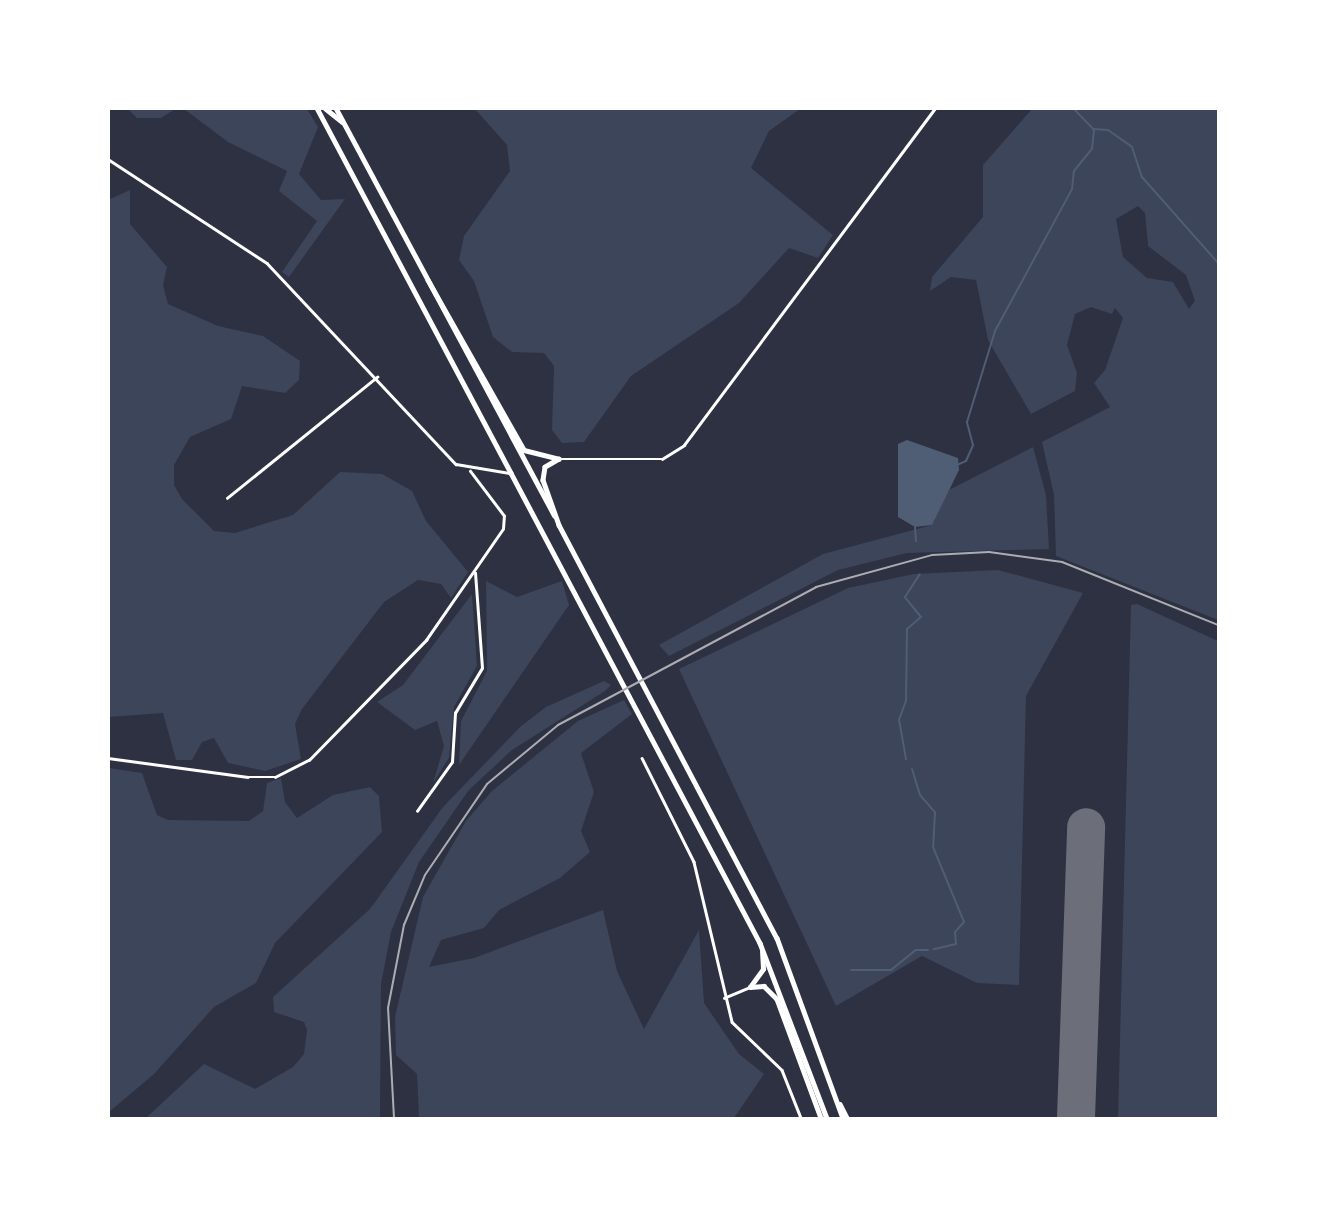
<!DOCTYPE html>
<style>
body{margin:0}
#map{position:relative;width:1327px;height:1227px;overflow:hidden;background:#2d3142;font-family:Manrope,sans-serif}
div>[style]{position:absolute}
.green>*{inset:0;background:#3c4559}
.water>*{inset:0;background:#4f5d75}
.stream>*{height:2px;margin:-1px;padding:0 1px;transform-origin:1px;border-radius:1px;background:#4f5d75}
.runway>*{height:38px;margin:-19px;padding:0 19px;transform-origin:19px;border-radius:19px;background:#6c6f7a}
.minor>*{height:2.5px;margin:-1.25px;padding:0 1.25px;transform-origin:1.25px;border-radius:1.25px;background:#fff}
.trunk>*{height:4.5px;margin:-2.25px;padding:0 2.25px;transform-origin:2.25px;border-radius:2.25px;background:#fff}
.motorway>*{height:4.5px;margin:-2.25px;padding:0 2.25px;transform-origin:2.25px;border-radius:2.25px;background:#fff}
.rail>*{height:2px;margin:-1px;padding:0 1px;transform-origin:1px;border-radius:1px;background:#abadb3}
span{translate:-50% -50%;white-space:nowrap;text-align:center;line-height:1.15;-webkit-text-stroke:7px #fff;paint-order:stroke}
.frame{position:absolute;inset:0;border:110px solid #fff;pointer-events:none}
</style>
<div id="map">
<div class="green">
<div style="clip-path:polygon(128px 109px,175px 109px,161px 118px,137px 118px)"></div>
<div style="clip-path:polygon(184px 109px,307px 109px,318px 127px,299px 174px,321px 200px,345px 199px,289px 277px,282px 272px,317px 221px,279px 191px,287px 171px,228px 142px)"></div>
<div style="clip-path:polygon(475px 109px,800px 109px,769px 131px,751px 168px,833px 235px,818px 258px,789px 248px,739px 303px,631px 376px,584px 442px,562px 443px,552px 430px,554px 366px,544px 353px,512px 352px,493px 337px,474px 281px,459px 260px,464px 236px,510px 171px,507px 145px)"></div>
<div style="clip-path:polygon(evenodd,1032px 109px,1218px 109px,1218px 620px,1056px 556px,1054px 495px,1042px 442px,1110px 407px,1094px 383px,1105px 370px,1123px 318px,1115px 308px,1112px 314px,1091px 307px,1075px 314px,1067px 345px,1077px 373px,1075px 391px,1031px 414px,988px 340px,976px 280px,951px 277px,930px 291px,932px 277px,983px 217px,983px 165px,1032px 109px,1138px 206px,1145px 213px,1148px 246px,1186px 275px,1195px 301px,1189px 309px,1173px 282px,1147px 278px,1123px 257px,1116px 219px,1138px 206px)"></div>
<div style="clip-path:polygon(130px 190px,130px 224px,167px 267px,163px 285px,168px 304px,218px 326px,263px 336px,300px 361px,299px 380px,285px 393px,242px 386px,231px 419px,190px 437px,174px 465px,174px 485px,182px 499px,214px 531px,235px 533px,293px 515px,340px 472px,382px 474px,412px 491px,426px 521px,468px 572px,451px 598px,441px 584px,418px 580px,384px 602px,302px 709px,295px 724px,301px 759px,265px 771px,228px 763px,214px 738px,202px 742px,192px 760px,176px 760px,163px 713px,109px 717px,108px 200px)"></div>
<div style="clip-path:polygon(1033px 447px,1046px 495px,1049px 549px,907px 553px,838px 570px,669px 656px,659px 645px,823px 554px,932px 525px,947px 491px)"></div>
<div style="clip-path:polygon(998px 570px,1083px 593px,1026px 696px,1019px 985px,977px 983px,922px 956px,836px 1006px,679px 669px,848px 588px,914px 574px)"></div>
<div style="clip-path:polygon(486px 581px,517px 597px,562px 581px,569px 605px,459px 765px,461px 721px,487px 671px)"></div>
<div style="clip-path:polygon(472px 594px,477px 666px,454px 707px,449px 758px,433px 783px,444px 746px,437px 721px,415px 730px,377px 702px,403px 685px)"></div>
<div style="clip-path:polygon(1137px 604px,1218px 641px,1218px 1118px,1118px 1118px,1131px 605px)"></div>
<div style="clip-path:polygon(604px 681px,611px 685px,605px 691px,512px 750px,468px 791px,419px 862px,391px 932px,381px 984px,380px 1118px,146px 1118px,204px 1064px,255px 1089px,293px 1067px,304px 1054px,307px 1030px,304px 1022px,274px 1012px,273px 997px,370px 909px,443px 807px,520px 727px,546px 707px)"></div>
<div style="clip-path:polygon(624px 700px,632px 714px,581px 753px,594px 792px,581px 831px,590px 852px,560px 878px,499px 910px,484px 928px,441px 940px,429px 967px,474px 958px,603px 910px,617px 971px,644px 1029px,699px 930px,704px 1003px,739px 1054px,764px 1074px,734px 1118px,419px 1118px,417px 1074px,396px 1055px,395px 1017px,423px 897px,466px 821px,492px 791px,578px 721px)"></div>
<div style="clip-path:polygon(109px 768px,142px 773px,157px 815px,168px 820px,249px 821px,263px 811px,267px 783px,281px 778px,285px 802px,297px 818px,333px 795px,370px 787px,379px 796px,382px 832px,275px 943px,256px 983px,214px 1007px,154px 1074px,109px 1112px)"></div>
</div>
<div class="water">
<div style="clip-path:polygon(907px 440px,958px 458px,959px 470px,932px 525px,915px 527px,898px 517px,898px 444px)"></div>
</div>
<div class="stream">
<div style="left:1073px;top:108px;width:29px;rotate:46deg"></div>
<div style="left:1093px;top:129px;width:15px;rotate:4deg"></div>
<div style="left:1108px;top:130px;width:29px;rotate:35deg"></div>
<div style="left:1132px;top:147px;width:32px;rotate:72deg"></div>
<div style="left:1142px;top:177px;width:115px;rotate:48.5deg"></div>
<div style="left:957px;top:465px;width:10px;rotate:-24deg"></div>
<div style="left:966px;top:461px;width:17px;rotate:-66deg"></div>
<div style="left:973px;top:445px;width:24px;rotate:-105deg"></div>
<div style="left:967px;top:422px;width:95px;rotate:-72.9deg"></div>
<div style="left:995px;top:331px;width:162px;rotate:-61.5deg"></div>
<div style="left:1072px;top:189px;width:18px;rotate:-84deg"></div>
<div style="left:1074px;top:171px;width:28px;rotate:-51deg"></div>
<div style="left:1092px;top:149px;width:20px;rotate:-84deg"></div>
<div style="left:915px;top:527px;width:14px;rotate:86deg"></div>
<div style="left:906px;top:759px;width:40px;rotate:-100deg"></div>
<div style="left:899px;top:720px;width:20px;rotate:-70deg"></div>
<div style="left:906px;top:701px;width:72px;rotate:-89.2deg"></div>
<div style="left:907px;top:629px;width:18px;rotate:-41deg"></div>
<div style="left:921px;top:617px;width:26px;rotate:-129deg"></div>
<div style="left:905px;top:597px;width:27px;rotate:-57deg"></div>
<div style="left:912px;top:769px;width:27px;rotate:73deg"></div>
<div style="left:920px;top:795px;width:23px;rotate:49deg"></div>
<div style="left:935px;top:812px;width:35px;rotate:93deg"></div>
<div style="left:933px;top:847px;width:81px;rotate:67.5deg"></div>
<div style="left:964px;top:922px;width:13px;rotate:132deg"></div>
<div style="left:955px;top:932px;width:12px;rotate:85deg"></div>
<div style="left:956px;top:944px;width:23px;rotate:167deg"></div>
<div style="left:851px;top:970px;width:40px"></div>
<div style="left:891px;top:970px;width:32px;rotate:-39deg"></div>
<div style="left:916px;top:950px;width:12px"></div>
</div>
<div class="runway">
<div style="left:1076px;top:1118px;width:291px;rotate:-88deg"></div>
</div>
<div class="minor">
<div style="left:108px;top:159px;width:190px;rotate:33.2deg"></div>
<div style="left:267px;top:263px;width:276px;rotate:46.8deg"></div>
<div style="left:456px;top:464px;width:54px;rotate:9.6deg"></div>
<div style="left:559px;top:459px;width:103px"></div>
<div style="left:662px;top:459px;width:26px;rotate:-32deg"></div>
<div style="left:684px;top:445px;width:420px;rotate:-53.3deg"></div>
<div style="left:227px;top:498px;width:193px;rotate:-38.9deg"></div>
<div style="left:108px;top:758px;width:141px;rotate:7.7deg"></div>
<div style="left:248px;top:777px;width:27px"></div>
<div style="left:275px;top:777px;width:38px;rotate:-27deg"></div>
<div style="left:309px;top:760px;width:168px;rotate:-45.7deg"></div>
<div style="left:426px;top:640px;width:135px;rotate:-55.3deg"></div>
<div style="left:503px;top:529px;width:13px;rotate:-86deg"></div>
<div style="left:504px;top:516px;width:56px;rotate:-127.1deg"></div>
<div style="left:642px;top:758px;width:116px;rotate:63.4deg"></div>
<div style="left:694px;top:862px;width:164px;rotate:76.6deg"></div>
<div style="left:732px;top:1022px;width:69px;rotate:43.8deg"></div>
<div style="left:782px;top:1070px;width:52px;rotate:68.4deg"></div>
<div style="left:417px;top:811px;width:60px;rotate:-54.5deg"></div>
<div style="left:452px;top:762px;width:49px;rotate:-86.5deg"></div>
<div style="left:455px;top:713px;width:52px;rotate:-59deg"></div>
<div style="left:482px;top:668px;width:95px;rotate:-94.2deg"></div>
<div style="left:724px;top:998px;width:28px;rotate:-23deg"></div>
</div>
<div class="trunk">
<div style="left:317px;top:108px;width:413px;rotate:62deg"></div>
<div style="left:325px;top:108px;width:22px;rotate:39deg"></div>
<div style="left:336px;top:108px;width:462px;rotate:61.8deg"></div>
<div style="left:428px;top:280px;width:195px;rotate:60.5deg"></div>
<div style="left:524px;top:450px;width:36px;rotate:14deg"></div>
</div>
<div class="motorway">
<div style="left:559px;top:459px;width:16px;rotate:150deg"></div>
<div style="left:545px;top:467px;width:13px;rotate:99deg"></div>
<div style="left:543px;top:480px;width:48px;rotate:70.4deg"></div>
<div style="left:559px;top:525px;width:467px;rotate:62.2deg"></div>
<div style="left:777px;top:938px;width:192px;rotate:69.9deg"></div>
<div style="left:511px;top:473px;width:532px;rotate:62.09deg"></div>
<div style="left:760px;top:943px;width:187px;rotate:69.1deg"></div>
<div style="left:750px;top:987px;width:14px;rotate:-4deg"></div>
<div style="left:764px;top:986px;width:18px;rotate:45deg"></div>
<div style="left:777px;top:999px;width:127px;rotate:69.7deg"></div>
<div style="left:750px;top:987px;width:22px;rotate:-54deg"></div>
<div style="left:763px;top:969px;width:17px;rotate:-93deg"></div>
<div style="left:840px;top:1104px;width:16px;rotate:63deg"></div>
</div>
<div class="rail">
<div style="left:394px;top:1118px;width:110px;rotate:-93.1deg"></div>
<div style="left:388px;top:1008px;width:85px;rotate:-79.1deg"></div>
<div style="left:404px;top:925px;width:54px;rotate:-67.2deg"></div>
<div style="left:425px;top:875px;width:110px;rotate:-55.7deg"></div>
<div style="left:487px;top:784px;width:92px;rotate:-39.7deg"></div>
<div style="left:558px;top:725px;width:293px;rotate:-28.1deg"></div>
<div style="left:816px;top:587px;width:120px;rotate:-15.4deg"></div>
<div style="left:932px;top:555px;width:57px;rotate:-3deg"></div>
<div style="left:989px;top:552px;width:74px;rotate:7.8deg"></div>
<div style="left:1062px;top:562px;width:168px;rotate:22deg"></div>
</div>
<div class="frame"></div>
</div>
